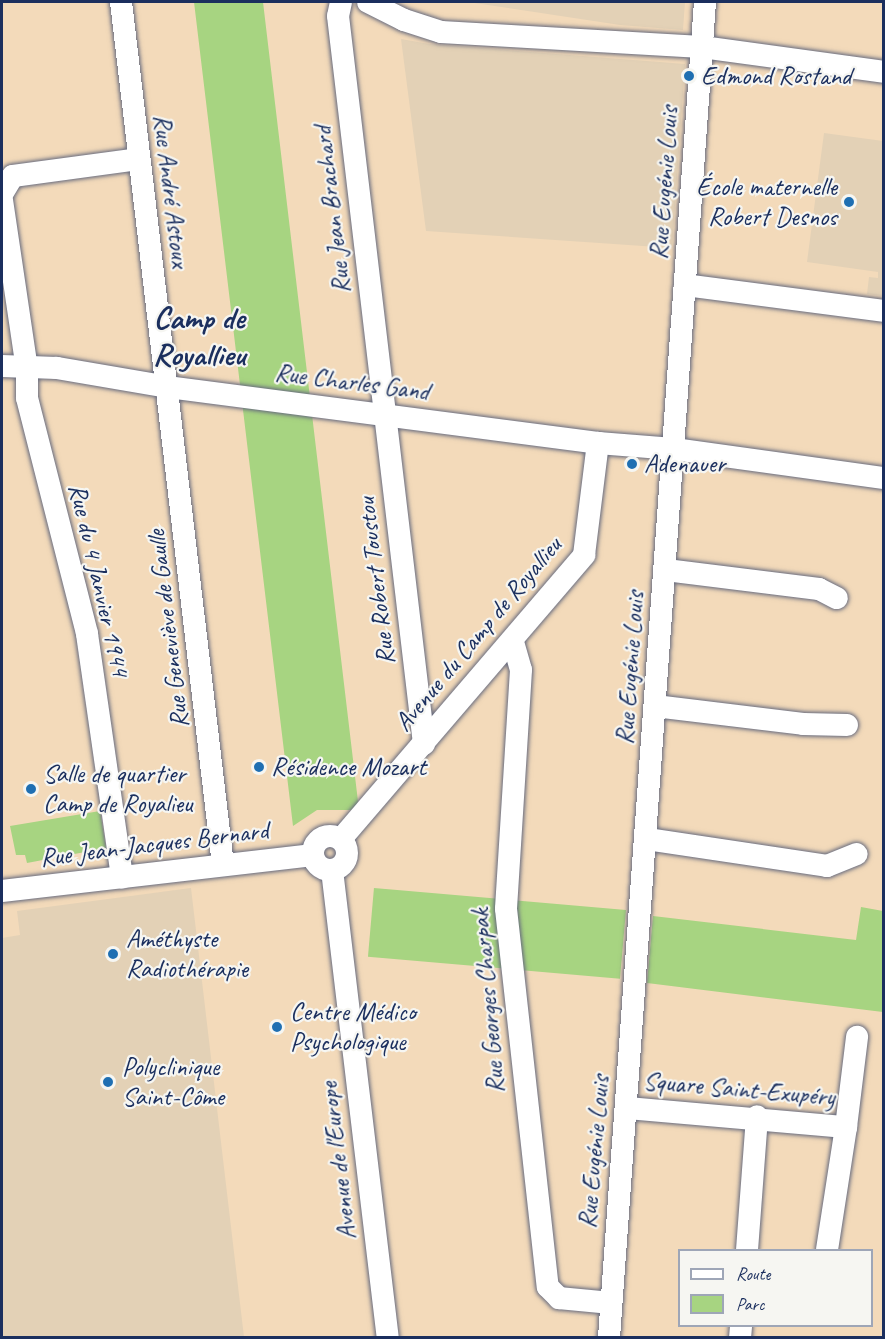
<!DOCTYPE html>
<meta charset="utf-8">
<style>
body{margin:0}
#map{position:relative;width:885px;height:1339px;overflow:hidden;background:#f3daba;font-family:Caveat,sans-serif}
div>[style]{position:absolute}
.built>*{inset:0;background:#e3d1b6}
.green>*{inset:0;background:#a7d481;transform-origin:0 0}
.roads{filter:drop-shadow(0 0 2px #676b7e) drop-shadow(0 0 2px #676b7e)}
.minor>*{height:22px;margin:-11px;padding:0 11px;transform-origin:11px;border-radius:11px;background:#fff}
.minor>.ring{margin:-11px;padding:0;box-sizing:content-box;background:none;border:22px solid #fff;border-radius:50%}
.dots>*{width:16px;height:16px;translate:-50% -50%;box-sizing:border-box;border:3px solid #f6f6f2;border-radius:50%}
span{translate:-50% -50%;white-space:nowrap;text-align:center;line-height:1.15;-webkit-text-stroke:4.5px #f6f6f2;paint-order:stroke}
.poi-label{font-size:26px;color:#1b2f5e}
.left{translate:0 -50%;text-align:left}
.right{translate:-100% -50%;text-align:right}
.street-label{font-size:26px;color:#1b2f5e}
.district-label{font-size:32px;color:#1b2f5e;font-weight:700}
.frame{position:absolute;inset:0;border:3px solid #1b2f5e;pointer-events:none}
.legend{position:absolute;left:678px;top:1249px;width:195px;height:78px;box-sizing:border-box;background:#f6f6f2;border:2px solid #9ea6b7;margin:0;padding:8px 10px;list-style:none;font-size:18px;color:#1b2f5e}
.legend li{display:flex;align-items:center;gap:12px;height:30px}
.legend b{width:30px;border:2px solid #9ea6b7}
</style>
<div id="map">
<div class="built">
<div style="clip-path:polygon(468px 2px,685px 2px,683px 30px,620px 25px)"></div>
<div style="clip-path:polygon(401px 39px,429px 44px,685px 64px,672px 248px,426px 231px)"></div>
<div style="clip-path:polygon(824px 133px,883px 141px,883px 296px,867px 294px,869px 277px,878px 278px,878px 272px,807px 262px)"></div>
<div style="clip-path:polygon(191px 888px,244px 1337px,2px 1337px,2px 938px,20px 935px,17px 911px)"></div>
</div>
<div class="green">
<div style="clip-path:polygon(194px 2px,263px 2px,359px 810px,317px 810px,293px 826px)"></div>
<div style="clip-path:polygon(100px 811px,106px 848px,27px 863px,25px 855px,16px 855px,10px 826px)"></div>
<div style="clip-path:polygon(861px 907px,883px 911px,883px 1012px,647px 983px,653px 916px,856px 940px)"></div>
<div style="left:626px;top:910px;width:69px;height:253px;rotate:95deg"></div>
</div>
<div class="roads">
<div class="minor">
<div style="left:121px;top:2px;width:869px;rotate:83.26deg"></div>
<div style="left:341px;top:2px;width:14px;rotate:102deg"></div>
<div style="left:338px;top:16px;width:733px;rotate:83.26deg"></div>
<div style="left:368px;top:2px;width:40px;rotate:26.6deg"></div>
<div style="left:404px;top:20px;width:39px;rotate:18deg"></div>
<div style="left:441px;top:32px;width:261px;rotate:3.3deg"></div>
<div style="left:702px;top:47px;width:184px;rotate:7.8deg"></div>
<div style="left:2px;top:194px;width:21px;rotate:-59deg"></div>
<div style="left:13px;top:176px;width:126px;rotate:-7.7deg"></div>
<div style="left:2px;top:200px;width:171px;rotate:81.6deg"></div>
<div style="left:27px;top:369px;width:29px;rotate:90deg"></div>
<div style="left:27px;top:398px;width:244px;rotate:75.7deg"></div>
<div style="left:87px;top:634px;width:246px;rotate:81.8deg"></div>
<div style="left:685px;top:285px;width:201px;rotate:7.4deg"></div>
<div style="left:2px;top:366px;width:55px;rotate:2.1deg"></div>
<div style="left:57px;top:368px;width:113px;rotate:9.7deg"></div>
<div style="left:168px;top:387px;width:434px;rotate:7.4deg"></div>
<div style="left:666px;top:570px;width:154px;rotate:7.1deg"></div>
<div style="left:819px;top:589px;width:20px;rotate:27deg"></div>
<div style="left:513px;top:642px;width:29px;rotate:74deg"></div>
<div style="left:521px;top:670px;width:239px;rotate:93.6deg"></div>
<div style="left:506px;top:909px;width:380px;rotate:83.7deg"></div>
<div style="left:548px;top:1287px;width:16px;rotate:45deg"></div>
<div style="left:559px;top:1298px;width:52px;rotate:5.5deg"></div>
<div style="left:655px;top:706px;width:149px;rotate:6.9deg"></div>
<div style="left:803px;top:724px;width:44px;rotate:1.3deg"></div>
<div class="ring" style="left:313px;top:836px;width:12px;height:12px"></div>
<div style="left:341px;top:839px;width:374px;rotate:-49.4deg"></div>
<div style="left:584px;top:555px;width:113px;rotate:-82.9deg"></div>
<div style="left:598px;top:443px;width:76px;rotate:4.5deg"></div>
<div style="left:674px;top:449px;width:212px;rotate:7.9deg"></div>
<div style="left:647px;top:839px;width:182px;rotate:8.5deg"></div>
<div style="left:827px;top:866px;width:32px;rotate:-22deg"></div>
<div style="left:332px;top:870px;width:471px;rotate:83.2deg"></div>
<div style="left:2px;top:891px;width:313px;rotate:-6.6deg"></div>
<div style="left:627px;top:1108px;width:220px;rotate:5deg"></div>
<div style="left:846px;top:1127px;width:124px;rotate:98.8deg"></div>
<div style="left:846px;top:1127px;width:91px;rotate:-83deg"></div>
<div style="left:747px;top:1250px;width:134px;rotate:-85.7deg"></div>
<div style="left:609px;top:1338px;width:1339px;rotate:-85.89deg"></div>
<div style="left:740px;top:1338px;width:12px;rotate:-85deg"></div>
</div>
</div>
<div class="dots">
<div style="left:689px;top:76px;background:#1f6fb2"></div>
<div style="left:849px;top:202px;background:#1f6fb2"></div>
<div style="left:632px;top:464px;background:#1f6fb2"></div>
<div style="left:259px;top:767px;background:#1f6fb2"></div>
<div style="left:31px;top:789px;background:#1f6fb2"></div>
<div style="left:113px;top:954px;background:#1f6fb2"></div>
<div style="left:277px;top:1027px;background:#1f6fb2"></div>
<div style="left:108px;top:1082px;background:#1f6fb2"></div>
</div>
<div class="poi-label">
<span class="left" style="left:701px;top:76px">Edmond Rostand</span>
<span class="right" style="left:837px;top:202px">École maternelle<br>Robert Desnos</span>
<span class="left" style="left:644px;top:464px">Adenauer</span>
<span class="left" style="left:271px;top:767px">Résidence Mozart</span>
<span class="left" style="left:43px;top:789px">Salle de quartier<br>Camp de Royalieu</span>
<span class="left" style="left:126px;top:954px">Améthyste<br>Radiothérapie</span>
<span class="left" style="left:290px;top:1027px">Centre Médico<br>Psychologique</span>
<span class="left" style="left:122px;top:1082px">Polyclinique<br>Saint-Côme</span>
</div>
<div class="street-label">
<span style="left:664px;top:183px;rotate:-86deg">Rue Eugénie Louis</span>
<span style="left:171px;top:191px;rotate:83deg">Rue André Astoux</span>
<span style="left:332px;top:210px;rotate:-97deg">Rue Jean Brachard</span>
<span style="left:352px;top:382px;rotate:7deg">Rue Charles Gand</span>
<span style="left:99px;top:580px;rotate:77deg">Rue du 4 Janvier 1944</span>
<span style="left:376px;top:581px;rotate:-97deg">Rue Robert Toustou</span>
<span style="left:168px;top:629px;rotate:-97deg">Rue Geneviève de Gaulle</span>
<span style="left:478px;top:634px;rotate:-50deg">Avenue du Camp de Royallieu</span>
<span style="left:630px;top:668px;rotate:-86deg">Rue Eugénie Louis</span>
<span style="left:154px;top:844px;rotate:-7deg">Rue Jean-Jacques Bernard</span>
<span style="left:488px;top:1001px;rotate:-95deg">Rue Georges Charpak</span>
<span style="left:739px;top:1089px;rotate:5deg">Square Saint-Exupéry</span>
<span style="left:594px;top:1152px;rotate:-85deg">Rue Eugénie Louis</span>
<span style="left:338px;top:1161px;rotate:-97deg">Avenue de l'Europe</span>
</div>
<div class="district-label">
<span style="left:199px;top:337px">Camp de<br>Royallieu</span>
</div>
<div class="frame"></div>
<ul class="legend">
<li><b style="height:8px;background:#fff"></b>Route</li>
<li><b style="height:16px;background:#a7d481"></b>Parc</li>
</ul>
</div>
